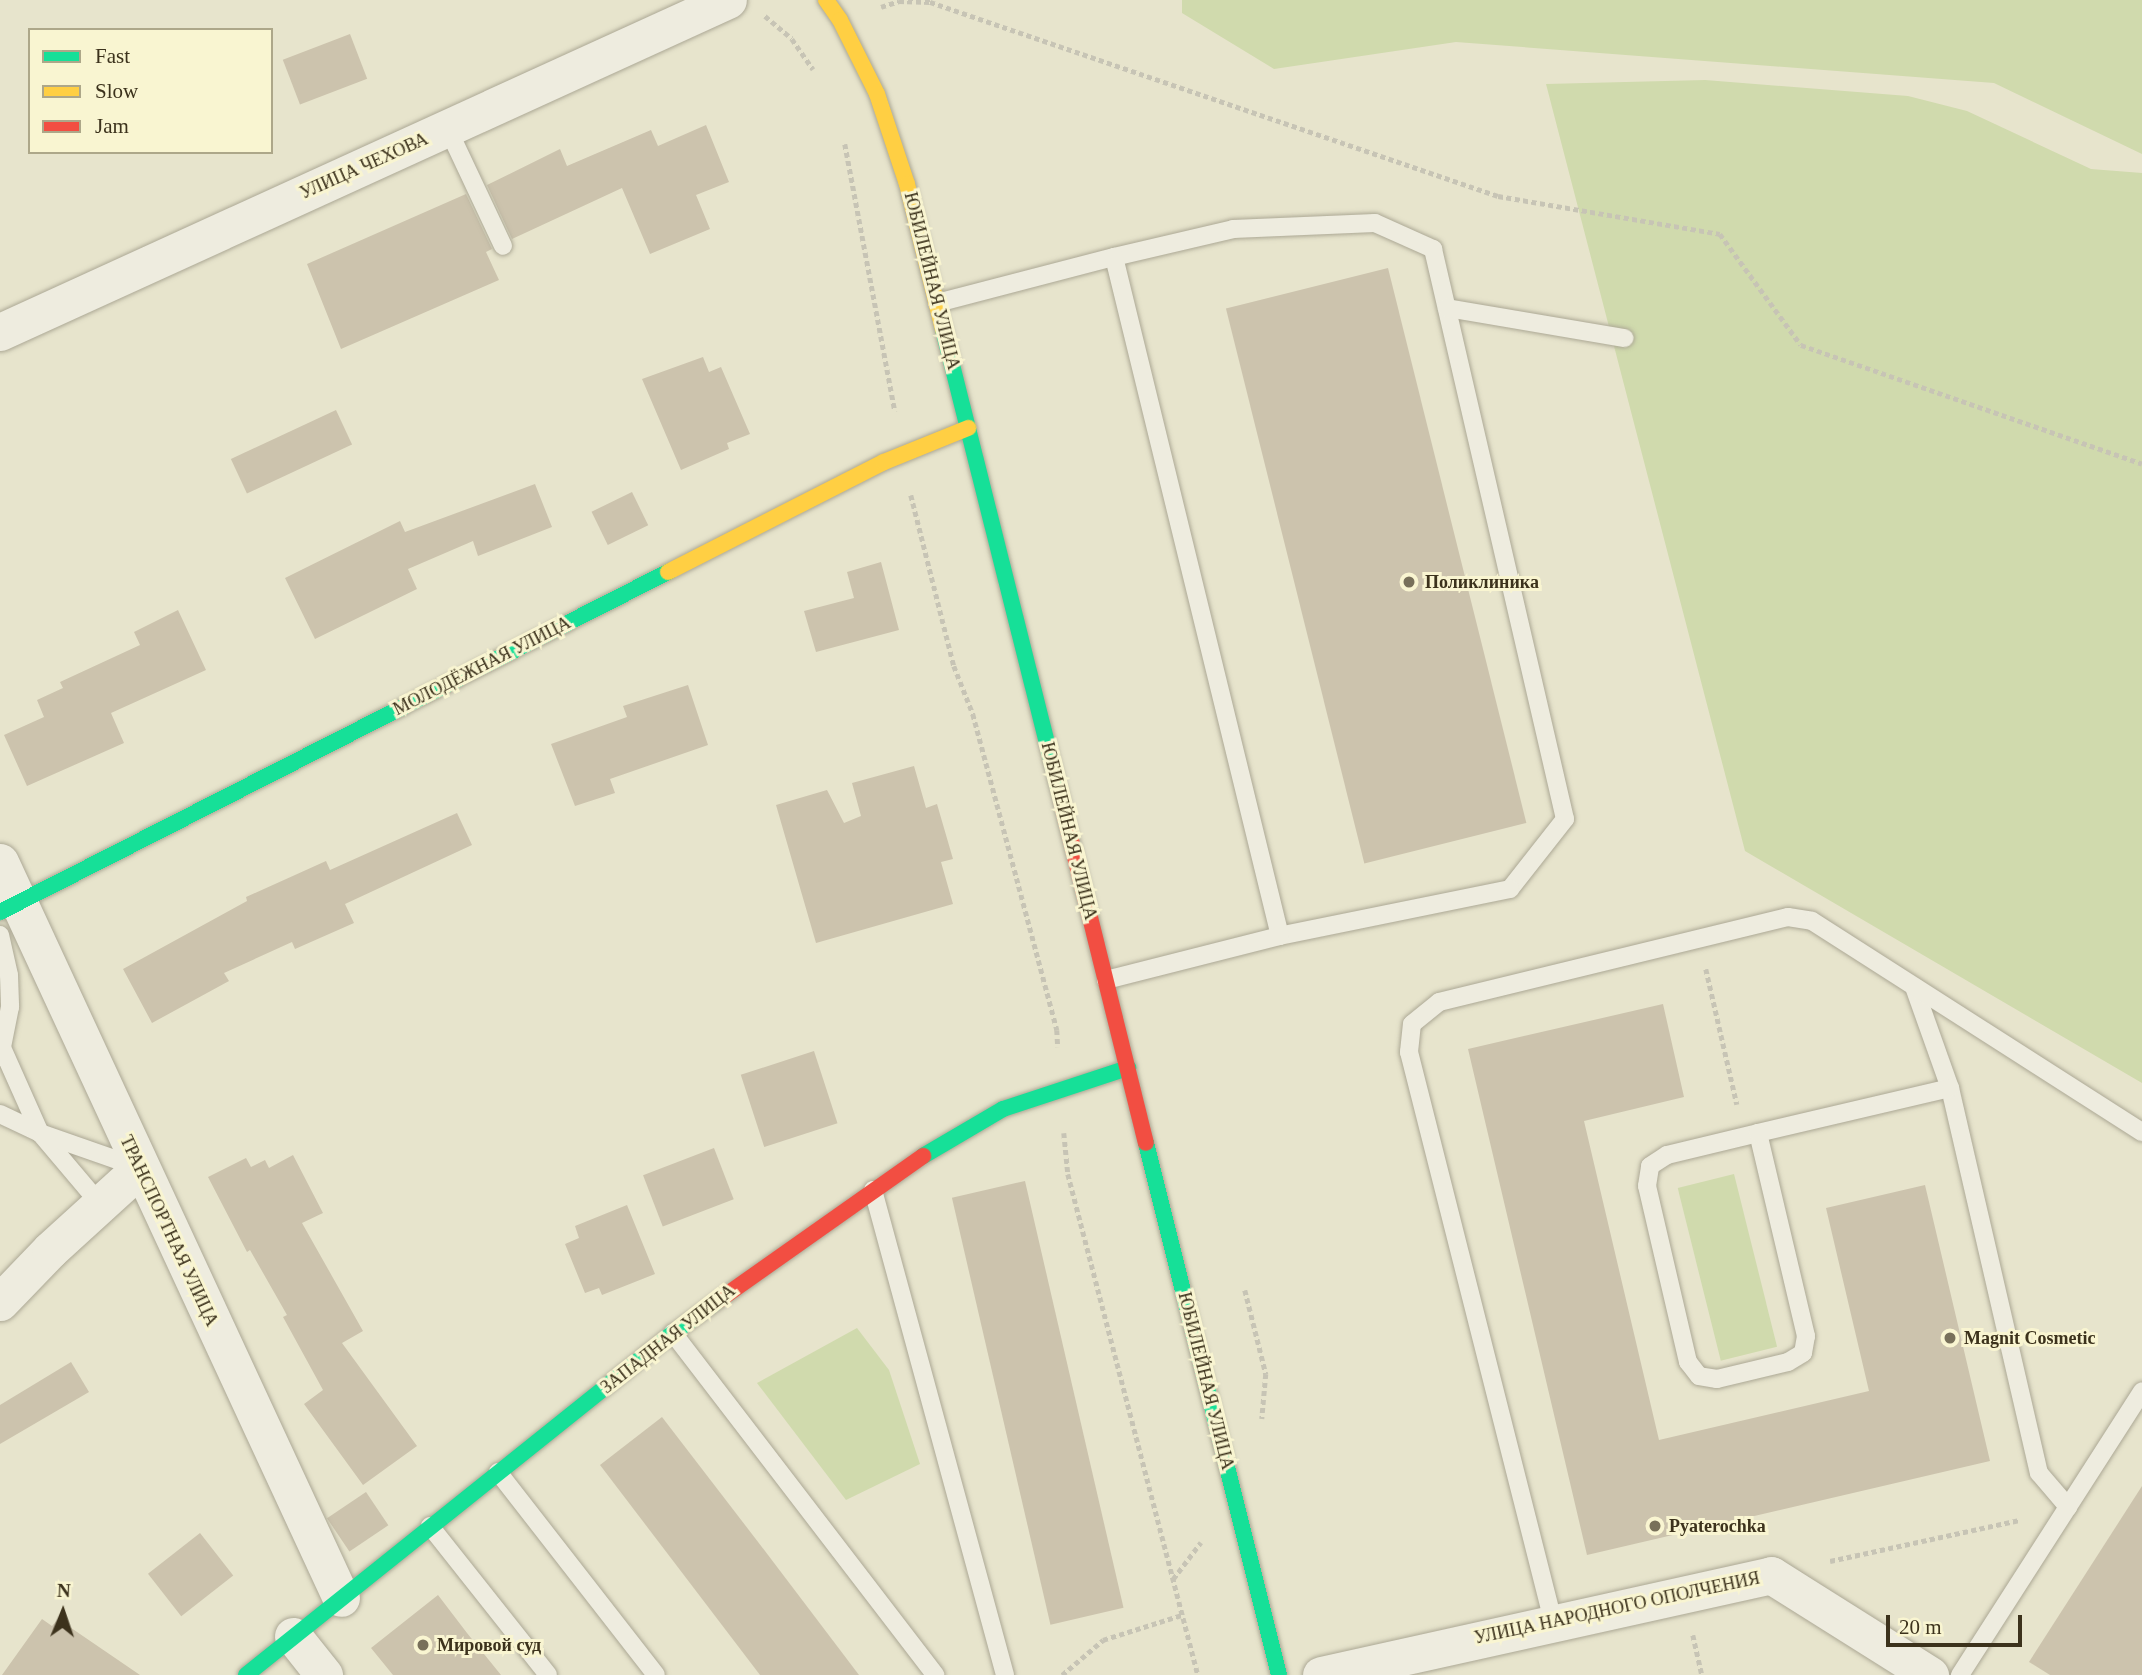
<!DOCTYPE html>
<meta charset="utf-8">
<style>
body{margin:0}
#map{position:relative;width:2142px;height:1675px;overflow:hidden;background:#e7e4cc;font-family:Georgia,serif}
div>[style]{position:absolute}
.green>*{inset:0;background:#d0daad;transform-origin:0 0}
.building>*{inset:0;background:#ccc3ad;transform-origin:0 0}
.path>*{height:4.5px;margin-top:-2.25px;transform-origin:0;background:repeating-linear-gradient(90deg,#c7c4b5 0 5px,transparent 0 8.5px)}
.roads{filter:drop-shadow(0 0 2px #aca895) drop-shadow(0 0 2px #aca895)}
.lane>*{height:18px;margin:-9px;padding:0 9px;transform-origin:9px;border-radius:9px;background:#eeecdf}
.street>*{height:37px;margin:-18.5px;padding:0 18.5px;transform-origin:18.5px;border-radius:18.5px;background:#eeecdf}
.fast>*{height:16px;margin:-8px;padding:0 8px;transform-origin:8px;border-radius:8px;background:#16e098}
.slow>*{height:16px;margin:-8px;padding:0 8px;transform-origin:8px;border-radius:8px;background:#ffcf43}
.jam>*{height:16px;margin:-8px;padding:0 8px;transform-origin:8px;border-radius:8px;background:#f24e42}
.dots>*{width:19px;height:19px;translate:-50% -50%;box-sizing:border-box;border:4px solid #f9f5d1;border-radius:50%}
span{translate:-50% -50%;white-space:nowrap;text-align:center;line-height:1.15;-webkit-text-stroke:6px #f9f5d1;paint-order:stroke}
.street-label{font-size:18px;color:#3c321c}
.poi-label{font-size:18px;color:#3c321c;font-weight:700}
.left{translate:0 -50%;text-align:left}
.legend{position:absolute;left:28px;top:28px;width:245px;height:126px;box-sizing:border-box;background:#f9f5d1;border:2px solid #ada789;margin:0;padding:9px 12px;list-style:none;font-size:21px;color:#3c321c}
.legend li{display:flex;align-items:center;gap:14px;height:35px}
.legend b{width:35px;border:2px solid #ada789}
.north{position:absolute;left:28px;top:1577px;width:70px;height:70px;-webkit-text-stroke:5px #f9f5d1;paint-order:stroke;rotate:2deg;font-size:19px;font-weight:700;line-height:28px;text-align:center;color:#3c321c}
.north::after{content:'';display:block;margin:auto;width:24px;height:32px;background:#3c321c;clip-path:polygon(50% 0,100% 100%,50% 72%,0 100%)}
.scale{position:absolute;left:1886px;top:1615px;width:136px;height:32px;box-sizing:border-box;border:4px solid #3c321c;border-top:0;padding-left:9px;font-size:21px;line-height:24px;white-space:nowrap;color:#3c321c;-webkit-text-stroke:5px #f9f5d1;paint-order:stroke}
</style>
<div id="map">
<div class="green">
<div style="clip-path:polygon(1182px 0,2142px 0,2142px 154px,1994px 83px,1456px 42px,1274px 69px,1182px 13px)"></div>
<div style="clip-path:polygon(1705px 80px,1908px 96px,1967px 111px,2091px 169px,2142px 173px,2142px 1083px,1745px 851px,1546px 84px)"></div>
<div style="left:1734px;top:1174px;width:178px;height:58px;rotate:76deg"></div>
<div style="clip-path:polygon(857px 1328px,889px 1370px,920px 1464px,846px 1500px,757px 1383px)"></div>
</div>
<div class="building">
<div style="left:350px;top:34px;width:48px;height:72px;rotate:69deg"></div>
<div style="clip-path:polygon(706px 125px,729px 182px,696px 195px,710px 229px,650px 254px,622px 188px,512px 239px,487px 185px,560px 149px,567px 166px,651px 130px,658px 146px)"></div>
<div style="clip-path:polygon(466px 194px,492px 249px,486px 252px,499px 280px,341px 349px,307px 264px)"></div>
<div style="left:1388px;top:268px;width:572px;height:167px;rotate:76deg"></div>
<div style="clip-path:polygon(703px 357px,709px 372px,721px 367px,750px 434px,727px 443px,729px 449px,681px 470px,642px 379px)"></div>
<div style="left:336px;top:410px;width:38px;height:116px;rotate:65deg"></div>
<div style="clip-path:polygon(535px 484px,552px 527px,478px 556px,473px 541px,408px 569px,417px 589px,315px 639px,285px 578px,400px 521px,405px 532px)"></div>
<div style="left:632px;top:492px;width:37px;height:45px;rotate:64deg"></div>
<div style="clip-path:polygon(881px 562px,899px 630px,816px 652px,804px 611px,854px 598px,847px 572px)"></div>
<div style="clip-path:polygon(178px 610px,206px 670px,111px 713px,124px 743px,27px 786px,4px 735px,44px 717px,37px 700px,63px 688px,60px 682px,140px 645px,134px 632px)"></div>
<div style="clip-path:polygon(688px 685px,708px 745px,610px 779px,615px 793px,575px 806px,551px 744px,627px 717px,623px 706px)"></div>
<div style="clip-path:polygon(914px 766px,926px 808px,937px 804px,953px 859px,941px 862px,953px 904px,816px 943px,776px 805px,827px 790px,844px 823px,861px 816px,852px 783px)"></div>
<div style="clip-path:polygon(457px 813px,472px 845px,345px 904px,354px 923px,295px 949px,292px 942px,224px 973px,229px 981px,152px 1023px,123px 969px,247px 901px,246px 897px,326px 861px,330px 870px)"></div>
<div style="clip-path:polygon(1663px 1004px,1684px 1097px,1584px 1121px,1659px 1440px,1869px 1391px,1826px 1208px,1925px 1185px,1990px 1461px,1587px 1555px,1468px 1049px)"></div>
<div style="left:814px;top:1051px;width:76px;height:77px;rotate:72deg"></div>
<div style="left:714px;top:1148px;width:55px;height:76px;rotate:69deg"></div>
<div style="clip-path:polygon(293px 1155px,323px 1213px,302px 1223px,363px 1331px,342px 1343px,417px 1446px,363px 1485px,304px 1404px,323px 1390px,283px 1317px,287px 1315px,250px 1250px,247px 1252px,208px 1177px,246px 1158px,251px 1167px,265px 1160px,269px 1168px)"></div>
<div style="left:1025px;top:1181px;width:438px;height:75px;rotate:77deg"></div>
<div style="clip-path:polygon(627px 1205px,655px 1274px,602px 1295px,599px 1288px,585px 1293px,565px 1244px,579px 1238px,575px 1226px)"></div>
<div style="clip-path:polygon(71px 1362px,89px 1392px,0 1444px,0 1405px)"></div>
<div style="clip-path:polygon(662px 1417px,765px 1551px,859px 1675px,760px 1675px,600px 1465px)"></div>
<div style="clip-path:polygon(2142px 1486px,2142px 1675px,2050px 1675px,2029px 1662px)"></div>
<div style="left:366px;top:1492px;width:40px;height:47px;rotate:56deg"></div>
<div style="left:200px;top:1533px;width:54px;height:66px;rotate:52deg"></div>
<div style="clip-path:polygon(438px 1595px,467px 1633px,501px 1675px,393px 1675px,371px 1648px)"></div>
<div style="clip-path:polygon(42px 1619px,52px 1626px,58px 1619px,140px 1675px,2px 1675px)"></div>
</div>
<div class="path">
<div style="left:881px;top:7px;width:19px;rotate:-18deg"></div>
<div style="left:899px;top:1px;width:31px;rotate:2deg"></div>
<div style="left:930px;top:2px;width:600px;rotate:18.86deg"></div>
<div style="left:1498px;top:196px;width:225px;rotate:9.7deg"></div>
<div style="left:1720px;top:234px;width:137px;rotate:53.9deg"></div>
<div style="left:1801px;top:345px;width:361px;rotate:19.2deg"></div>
<div style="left:765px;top:16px;width:35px;rotate:40deg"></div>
<div style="left:792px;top:39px;width:37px;rotate:55deg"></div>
<div style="left:845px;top:144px;width:272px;rotate:79.4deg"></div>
<div style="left:911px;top:495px;width:176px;rotate:75.9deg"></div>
<div style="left:954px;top:666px;width:52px;rotate:68.4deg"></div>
<div style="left:973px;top:714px;width:327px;rotate:75.1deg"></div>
<div style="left:1057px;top:1030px;width:17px;rotate:87deg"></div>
<div style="left:1706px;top:969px;width:139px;rotate:77.1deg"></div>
<div style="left:1064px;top:1133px;width:41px;rotate:84.4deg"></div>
<div style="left:1068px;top:1174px;width:518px;rotate:75.45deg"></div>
<div style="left:1245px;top:1290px;width:87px;rotate:76deg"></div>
<div style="left:1266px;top:1374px;width:45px;rotate:95.1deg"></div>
<div style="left:1830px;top:1561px;width:194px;rotate:-12.2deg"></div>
<div style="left:1173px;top:1579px;width:46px;rotate:-52.9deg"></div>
<div style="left:1693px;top:1635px;width:41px;rotate:77.3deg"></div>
<div style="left:1062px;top:1675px;width:54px;rotate:-40.5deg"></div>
<div style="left:1103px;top:1640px;width:83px;rotate:-17.6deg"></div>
</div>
<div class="roads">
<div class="lane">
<div style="left:448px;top:129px;width:129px;rotate:64.8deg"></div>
<div style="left:937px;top:303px;width:183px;rotate:-14.6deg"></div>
<div style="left:1114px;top:257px;width:122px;rotate:-13.2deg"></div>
<div style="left:1233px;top:229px;width:142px;rotate:-2.4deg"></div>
<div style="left:1375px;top:223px;width:64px;rotate:24.1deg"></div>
<div style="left:1433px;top:249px;width:585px;rotate:76.96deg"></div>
<div style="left:1565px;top:819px;width:89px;rotate:128.2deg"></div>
<div style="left:1510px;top:889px;width:235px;rotate:168.5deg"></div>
<div style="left:1280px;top:936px;width:699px;rotate:-103.74deg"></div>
<div style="left:1447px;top:308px;width:180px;rotate:9.6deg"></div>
<div style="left:0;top:935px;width:41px;rotate:77.3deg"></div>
<div style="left:9px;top:975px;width:32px;rotate:88deg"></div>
<div style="left:10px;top:1007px;width:51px;rotate:101.3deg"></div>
<div style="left:1106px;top:980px;width:179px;rotate:-14.2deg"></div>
<div style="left:1914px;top:987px;width:107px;rotate:70.4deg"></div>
<div style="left:1950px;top:1088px;width:395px;rotate:77deg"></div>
<div style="left:2039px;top:1473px;width:45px;rotate:49.5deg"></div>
<div style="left:3px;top:1050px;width:91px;rotate:66deg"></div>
<div style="left:40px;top:1133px;width:93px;rotate:49.8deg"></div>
<div style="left:0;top:1114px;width:44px;rotate:25.4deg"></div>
<div style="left:40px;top:1133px;width:106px;rotate:19.3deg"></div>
<div style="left:1758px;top:1133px;width:209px;rotate:76.7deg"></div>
<div style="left:1806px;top:1336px;width:17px;rotate:100deg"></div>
<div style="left:1803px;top:1353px;width:17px;rotate:149deg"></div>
<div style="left:1788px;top:1362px;width:73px;rotate:166.5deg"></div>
<div style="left:1717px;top:1379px;width:18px;rotate:-171deg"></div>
<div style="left:1699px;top:1376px;width:18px;rotate:-128deg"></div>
<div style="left:1688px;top:1362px;width:181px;rotate:-103.1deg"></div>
<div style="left:1647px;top:1186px;width:20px;rotate:-81deg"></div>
<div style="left:1650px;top:1166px;width:20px;rotate:-33deg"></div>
<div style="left:1667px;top:1155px;width:94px;rotate:-13.6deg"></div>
<div style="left:1758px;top:1133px;width:197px;rotate:-13.2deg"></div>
<div style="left:873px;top:1190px;width:503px;rotate:74.77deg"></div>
<div style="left:673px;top:1333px;width:431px;rotate:52.5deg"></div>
<div style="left:498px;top:1472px;width:257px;rotate:52.1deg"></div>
<div style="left:430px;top:1526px;width:190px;rotate:51.6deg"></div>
<div style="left:1553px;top:1621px;width:587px;rotate:-104.2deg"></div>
<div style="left:1409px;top:1052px;width:28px;rotate:-84deg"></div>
<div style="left:1412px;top:1024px;width:35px;rotate:-39deg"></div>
<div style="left:1439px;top:1002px;width:359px;rotate:-13.7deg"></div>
<div style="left:1788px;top:917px;width:24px;rotate:9deg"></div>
<div style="left:1812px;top:921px;width:392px;rotate:32.6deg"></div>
<div style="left:1960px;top:1675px;width:337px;rotate:-57.3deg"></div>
</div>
<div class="street">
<div style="left:0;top:332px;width:800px;rotate:-24.52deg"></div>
<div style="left:0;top:862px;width:811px;rotate:65.14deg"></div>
<div style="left:0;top:1302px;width:72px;rotate:-46.1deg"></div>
<div style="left:50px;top:1250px;width:122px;rotate:-42.3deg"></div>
<div style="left:293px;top:1636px;width:50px;rotate:51.5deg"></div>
<div style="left:1321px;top:1675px;width:461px;rotate:-12.5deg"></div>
<div style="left:1771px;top:1575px;width:188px;rotate:32.2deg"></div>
</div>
<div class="fast">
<div style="left:943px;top:329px;width:490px;rotate:75.9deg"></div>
<div style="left:0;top:912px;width:750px;rotate:-26.98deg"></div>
<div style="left:1146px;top:1143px;width:548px;rotate:75.96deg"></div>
<div style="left:923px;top:1156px;width:93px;rotate:-30.4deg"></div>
<div style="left:1003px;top:1109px;width:132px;rotate:-18.2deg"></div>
<div style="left:246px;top:1675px;width:547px;rotate:-38.69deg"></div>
<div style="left:673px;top:1333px;width:57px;rotate:-35.7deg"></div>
</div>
<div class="slow">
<div style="left:826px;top:0;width:24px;rotate:55deg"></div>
<div style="left:840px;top:20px;width:83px;rotate:63.4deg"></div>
<div style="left:877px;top:94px;width:95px;rotate:71.6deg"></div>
<div style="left:907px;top:184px;width:149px;rotate:76.1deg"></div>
<div style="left:668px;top:572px;width:242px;rotate:-27deg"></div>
<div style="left:884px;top:462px;width:91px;rotate:-22deg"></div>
</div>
<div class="jam">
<div style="left:1062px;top:804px;width:349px;rotate:76.1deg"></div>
<div style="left:719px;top:1300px;width:250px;rotate:-35.2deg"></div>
</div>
</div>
<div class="dots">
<div style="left:1409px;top:582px;background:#78705a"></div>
<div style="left:1950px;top:1338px;background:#78705a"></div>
<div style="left:1655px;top:1526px;background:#78705a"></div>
<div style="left:423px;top:1645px;background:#78705a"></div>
</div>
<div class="street-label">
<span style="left:364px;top:166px;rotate:-24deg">УЛИЦА ЧЕХОВА</span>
<span style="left:932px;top:281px;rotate:76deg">ЮБИЛЕЙНАЯ УЛИЦА</span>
<span style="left:482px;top:666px;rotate:-27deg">МОЛОДЁЖНАЯ УЛИЦА</span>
<span style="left:1069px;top:831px;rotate:76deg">ЮБИЛЕЙНАЯ УЛИЦА</span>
<span style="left:169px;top:1231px;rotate:65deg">ТРАНСПОРТНАЯ УЛИЦА</span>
<span style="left:668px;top:1339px;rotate:-38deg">ЗАПАДНАЯ УЛИЦА</span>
<span style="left:1206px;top:1381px;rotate:76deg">ЮБИЛЕЙНАЯ УЛИЦА</span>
<span style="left:1617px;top:1608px;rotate:-12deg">УЛИЦА НАРОДНОГО ОПОЛЧЕНИЯ</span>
</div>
<div class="poi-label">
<span class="left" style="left:1425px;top:582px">Поликлиника</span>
<span class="left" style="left:1964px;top:1338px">Magnit Cosmetic</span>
<span class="left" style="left:1669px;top:1526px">Pyaterochka</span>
<span class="left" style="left:437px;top:1645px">Мировой суд</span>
</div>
<ul class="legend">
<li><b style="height:9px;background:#16e098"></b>Fast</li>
<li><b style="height:9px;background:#ffcf43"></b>Slow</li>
<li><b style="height:9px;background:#f24e42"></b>Jam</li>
</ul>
<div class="north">N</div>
<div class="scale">20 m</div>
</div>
